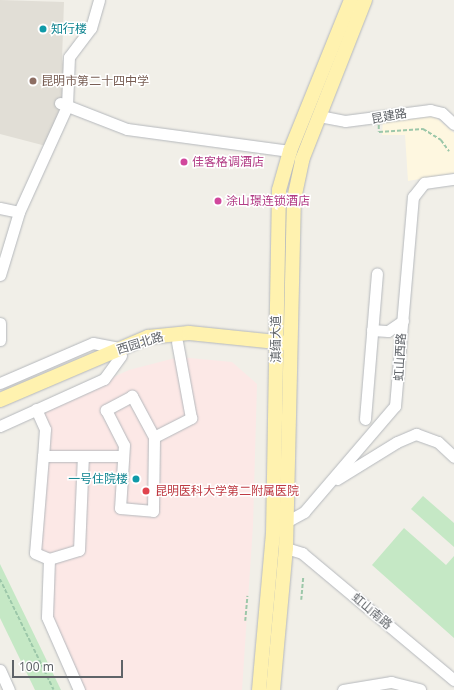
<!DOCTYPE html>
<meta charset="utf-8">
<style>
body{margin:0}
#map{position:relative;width:454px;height:690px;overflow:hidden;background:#f1efe8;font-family:"Noto Sans","Noto Sans SC",sans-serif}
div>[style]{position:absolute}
.commercial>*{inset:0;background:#fef7e0}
.education>*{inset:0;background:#e1ded6}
.medical>*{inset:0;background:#fce8e6}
.green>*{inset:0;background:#c5e8c5}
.path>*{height:1.5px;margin-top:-0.75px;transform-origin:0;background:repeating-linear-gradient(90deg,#9cc7a9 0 4px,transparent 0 6px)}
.roads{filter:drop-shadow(0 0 1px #b5b8bc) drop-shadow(0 0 1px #b5b8bc)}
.minor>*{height:11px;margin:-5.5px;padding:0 5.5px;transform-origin:5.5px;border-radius:5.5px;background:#fff}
.major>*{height:14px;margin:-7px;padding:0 7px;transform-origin:7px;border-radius:7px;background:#fff2af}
.dots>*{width:11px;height:11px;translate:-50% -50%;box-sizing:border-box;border:2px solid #fff;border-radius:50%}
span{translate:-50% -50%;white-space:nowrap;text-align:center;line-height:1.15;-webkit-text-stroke:3px #fff;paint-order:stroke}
.culture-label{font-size:12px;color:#0d838f}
.left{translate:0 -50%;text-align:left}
.right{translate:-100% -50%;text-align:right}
.education-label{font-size:12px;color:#785e54}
.street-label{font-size:12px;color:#5f6368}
.hotel-label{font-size:12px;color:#b23c85}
.health-label{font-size:12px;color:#be3a42}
.scale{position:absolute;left:12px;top:660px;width:111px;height:18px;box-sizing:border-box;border:2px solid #5f6368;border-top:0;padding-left:5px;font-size:12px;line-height:14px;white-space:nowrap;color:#5f6368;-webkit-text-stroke:3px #fff;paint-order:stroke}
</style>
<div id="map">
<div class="commercial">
<div style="clip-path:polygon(433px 115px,454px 133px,454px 173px,408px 181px,405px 135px,382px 135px,383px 119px)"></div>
</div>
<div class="education">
<div style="clip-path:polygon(0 0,64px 2px,62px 59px,68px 89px,46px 146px,0 134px)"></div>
</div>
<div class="medical">
<div style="clip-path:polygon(179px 357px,232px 362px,257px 384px,253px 525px,242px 690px,74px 690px,47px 617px,49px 559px,35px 553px,41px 427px,35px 412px,129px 370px)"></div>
</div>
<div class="green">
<div style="clip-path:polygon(423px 496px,454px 523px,454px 547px,411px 509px)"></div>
<div style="clip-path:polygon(404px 528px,446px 565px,454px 556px,454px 638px,372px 565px)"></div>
<div style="clip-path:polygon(0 564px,61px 690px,35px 690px,0 618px)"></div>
</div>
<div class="path">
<div style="left:379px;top:125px;width:7px;rotate:90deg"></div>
<div style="left:379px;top:132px;width:44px;rotate:-3.9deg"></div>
<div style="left:423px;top:129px;width:21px;rotate:31deg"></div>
<div style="left:441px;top:140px;width:14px;rotate:54deg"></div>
<div style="left:0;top:579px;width:123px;rotate:64.1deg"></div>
<div style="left:301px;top:600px;width:22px;rotate:-85deg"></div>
<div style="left:245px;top:621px;width:25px;rotate:-85deg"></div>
</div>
<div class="roads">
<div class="minor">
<div style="left:60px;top:103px;width:72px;rotate:21.2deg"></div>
<div style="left:127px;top:129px;width:164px;rotate:7.7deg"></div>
<div style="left:319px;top:116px;width:26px;rotate:11deg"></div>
<div style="left:345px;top:121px;width:86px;rotate:-7.4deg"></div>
<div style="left:430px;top:110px;width:12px;rotate:14deg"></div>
<div style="left:442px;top:113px;width:16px;rotate:43deg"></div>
<div style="left:0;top:208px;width:19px;rotate:12deg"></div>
<div style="left:0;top:275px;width:66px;rotate:-73.2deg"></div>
<div style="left:19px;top:212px;width:116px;rotate:-65.6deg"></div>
<div style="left:67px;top:106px;width:49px;rotate:-87.7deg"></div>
<div style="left:69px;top:57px;width:36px;rotate:-53deg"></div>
<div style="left:91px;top:28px;width:29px;rotate:-74deg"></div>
<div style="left:0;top:323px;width:17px;rotate:90deg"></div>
<div style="left:372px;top:330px;width:16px;rotate:4deg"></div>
<div style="left:388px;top:331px;width:18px;rotate:-34deg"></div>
<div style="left:0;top:383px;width:101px;rotate:-23.3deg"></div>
<div style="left:93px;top:343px;width:25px;rotate:11deg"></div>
<div style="left:36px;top:409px;width:22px;rotate:66deg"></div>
<div style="left:45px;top:429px;width:27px;rotate:94deg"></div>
<div style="left:43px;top:456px;width:80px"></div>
<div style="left:365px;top:419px;width:146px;rotate:-85.3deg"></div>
<div style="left:0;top:426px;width:114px;rotate:-24.3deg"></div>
<div style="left:104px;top:379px;width:29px;rotate:-54deg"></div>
<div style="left:154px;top:437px;width:47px;rotate:-118.2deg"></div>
<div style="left:132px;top:396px;width:30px;rotate:152deg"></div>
<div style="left:106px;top:410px;width:39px;rotate:63deg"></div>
<div style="left:124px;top:445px;width:63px;rotate:93.6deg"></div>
<div style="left:120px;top:508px;width:33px;rotate:5deg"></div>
<div style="left:153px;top:511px;width:74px;rotate:-89.2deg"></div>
<div style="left:154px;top:437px;width:42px;rotate:-27.2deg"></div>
<div style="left:191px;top:418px;width:77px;rotate:-100.4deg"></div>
<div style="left:43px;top:456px;width:97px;rotate:94.7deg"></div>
<div style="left:35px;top:553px;width:15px;rotate:23deg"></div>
<div style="left:49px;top:559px;width:31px;rotate:-17deg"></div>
<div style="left:79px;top:550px;width:94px;rotate:-87.6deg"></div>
<div style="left:337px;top:479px;width:70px;rotate:-31.7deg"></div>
<div style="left:397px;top:442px;width:21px;rotate:-23deg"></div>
<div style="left:416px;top:434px;width:23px;rotate:20deg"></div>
<div style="left:438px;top:442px;width:22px;rotate:43deg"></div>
<div style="left:286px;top:522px;width:21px;rotate:-29deg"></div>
<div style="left:304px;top:512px;width:140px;rotate:-49.4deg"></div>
<div style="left:395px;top:406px;width:210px;rotate:-85.1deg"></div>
<div style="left:413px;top:197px;width:18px;rotate:-52deg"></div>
<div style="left:424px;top:183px;width:30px;rotate:-8deg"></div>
<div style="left:286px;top:548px;width:17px;rotate:17deg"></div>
<div style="left:302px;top:553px;width:198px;rotate:39.9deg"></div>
<div style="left:49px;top:559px;width:58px;rotate:92deg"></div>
<div style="left:47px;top:617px;width:80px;rotate:66.3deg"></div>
<div style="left:0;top:670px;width:22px;rotate:66deg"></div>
<div style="left:343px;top:690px;width:49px;rotate:-9.5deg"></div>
<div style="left:391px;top:682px;width:30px;rotate:14deg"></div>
</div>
<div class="major">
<div style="left:0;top:400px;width:161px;rotate:-23.1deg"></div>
<div style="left:148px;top:337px;width:41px;rotate:-5.6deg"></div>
<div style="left:189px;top:333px;width:98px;rotate:5.9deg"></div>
<div style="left:259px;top:690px;width:157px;rotate:-84.9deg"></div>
<div style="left:273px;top:534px;width:344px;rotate:-89deg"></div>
<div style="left:279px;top:190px;width:41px;rotate:-74.2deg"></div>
<div style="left:290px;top:151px;width:163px;rotate:-68deg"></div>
<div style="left:273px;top:690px;width:143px;rotate:-84.8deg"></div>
<div style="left:286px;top:548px;width:349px;rotate:-88.7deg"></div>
<div style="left:294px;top:199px;width:40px;rotate:-78deg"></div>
<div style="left:302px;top:160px;width:172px;rotate:-68.5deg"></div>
</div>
</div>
<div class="dots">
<div style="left:43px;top:29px;background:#0f9aa8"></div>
<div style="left:33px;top:81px;background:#8d6e63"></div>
<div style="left:184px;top:162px;background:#d1479c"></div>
<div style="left:218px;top:201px;background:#d1479c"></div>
<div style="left:136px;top:479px;background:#0f9aa8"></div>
<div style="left:146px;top:491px;background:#e0444e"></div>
</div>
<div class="culture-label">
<span class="left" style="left:51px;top:29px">知行楼</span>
<span class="right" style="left:128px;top:479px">一号住院楼</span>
</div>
<div class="education-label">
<span class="left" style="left:41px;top:81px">昆明市第二十四中学</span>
</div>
<div class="street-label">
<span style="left:389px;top:116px;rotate:-10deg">昆建路</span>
<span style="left:276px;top:339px;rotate:-90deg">滇缅大道</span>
<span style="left:140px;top:343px;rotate:-17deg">西园北路</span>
<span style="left:400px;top:357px;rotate:-87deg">虹山西路</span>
<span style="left:372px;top:611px;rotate:40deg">虹山南路</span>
</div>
<div class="hotel-label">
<span class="left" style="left:192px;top:162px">佳客格调酒店</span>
<span class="left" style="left:226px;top:201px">涂山璟连锁酒店</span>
</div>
<div class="health-label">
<span class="left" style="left:155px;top:491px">昆明医科大学第二附属医院</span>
</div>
<div class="scale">100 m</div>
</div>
